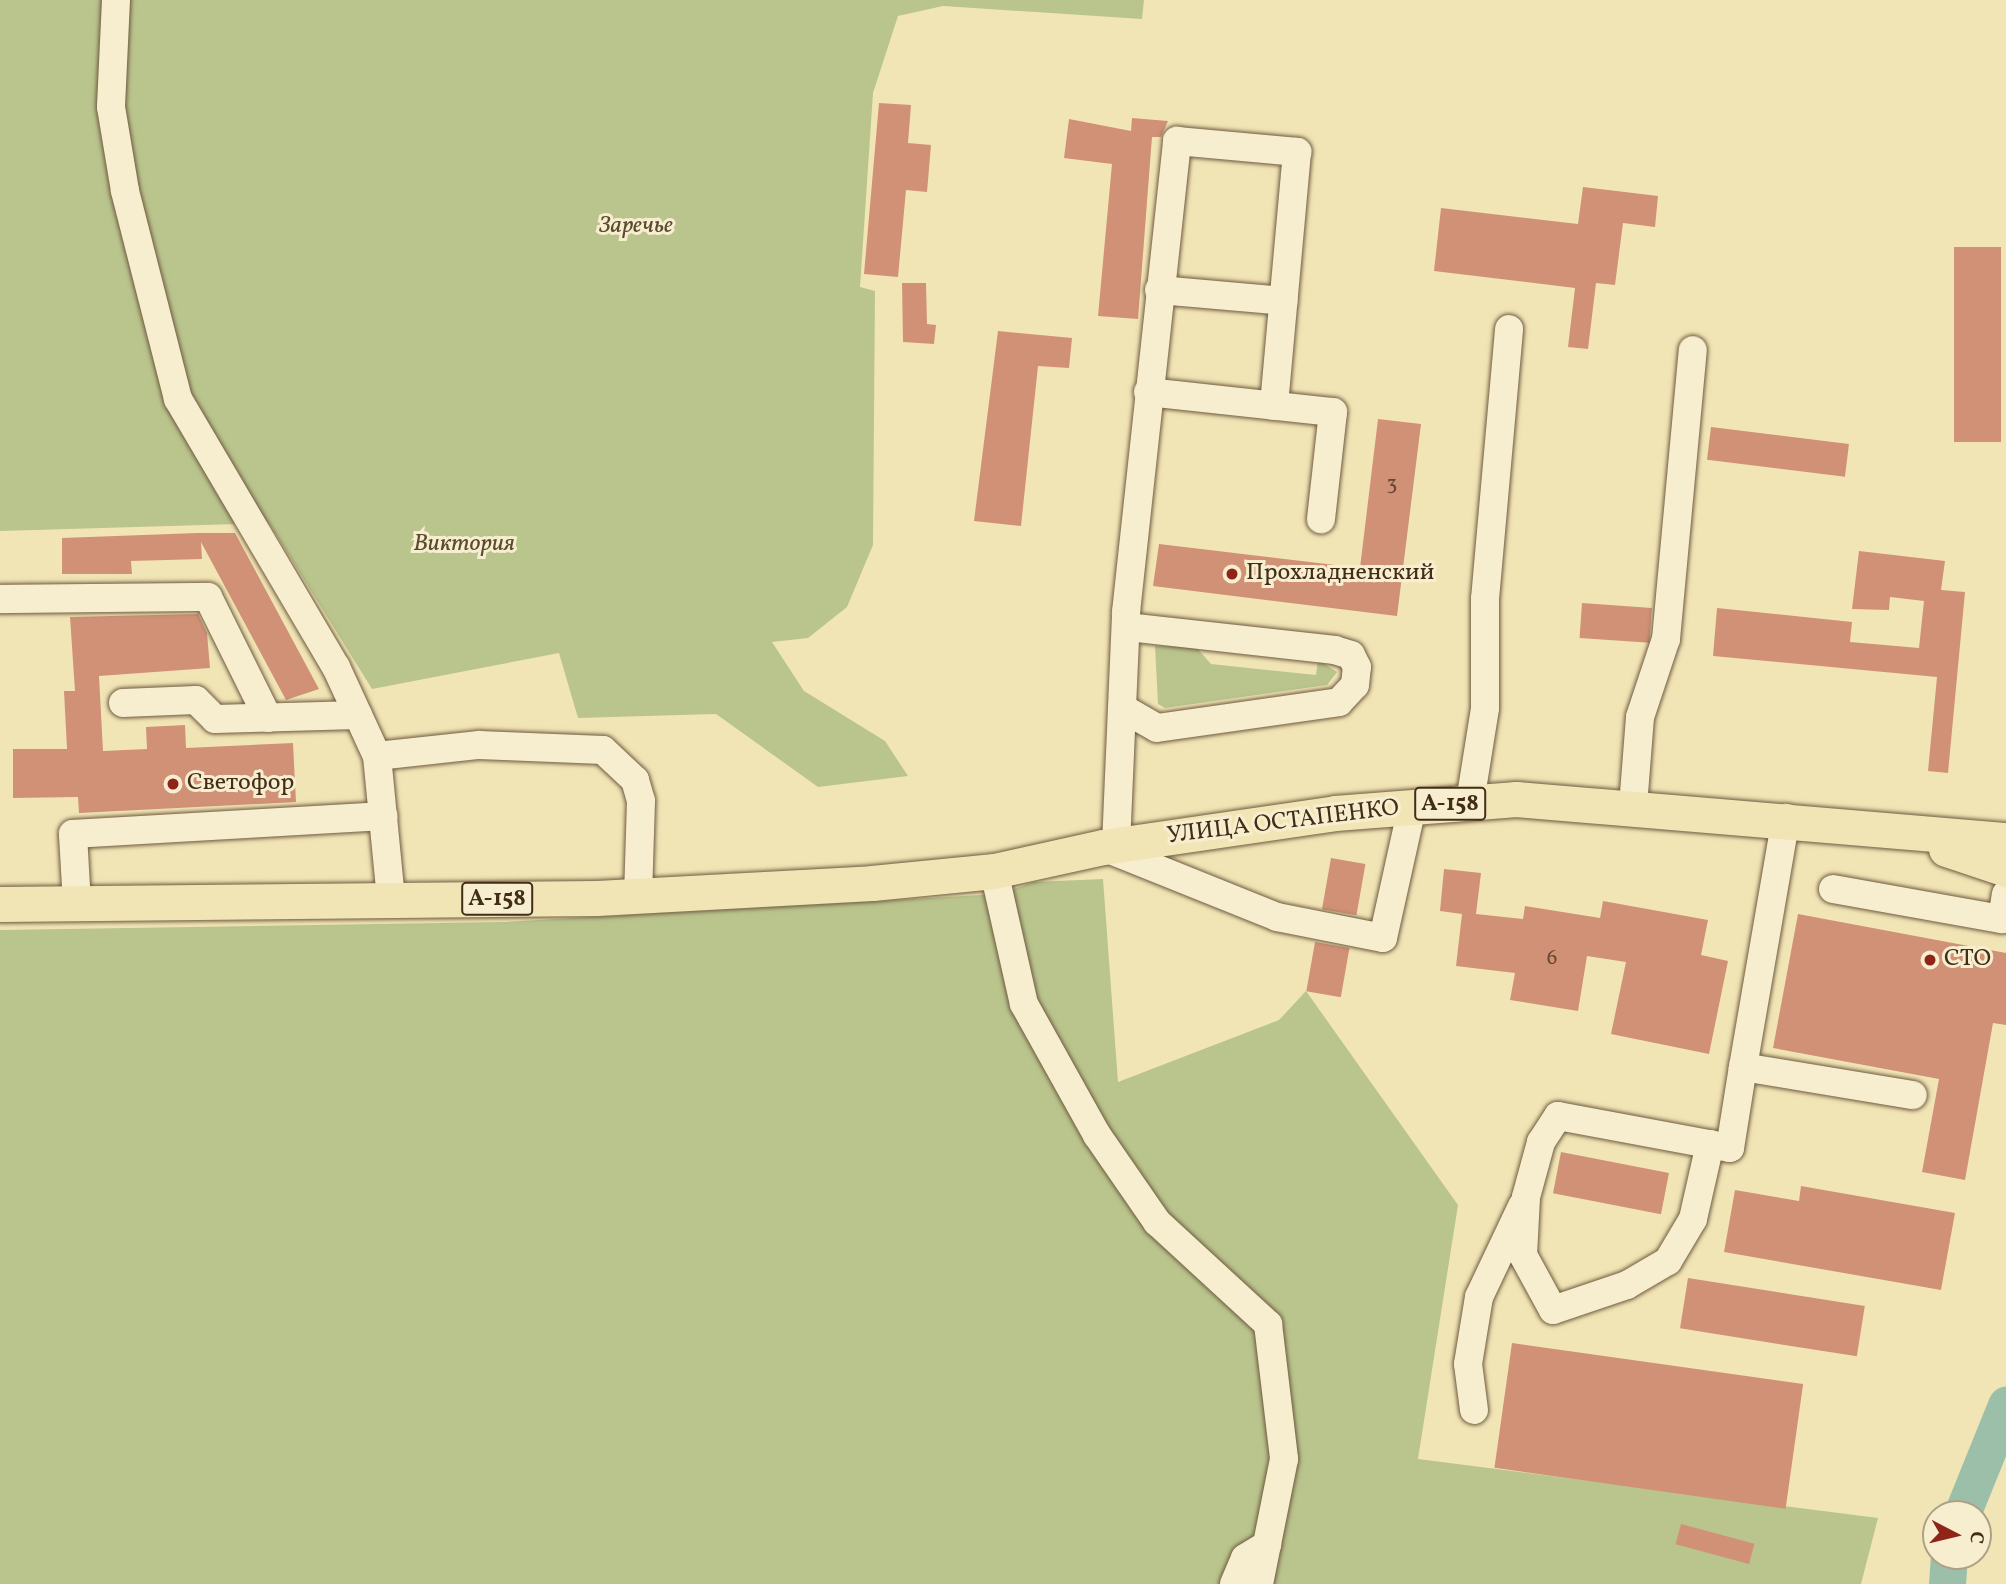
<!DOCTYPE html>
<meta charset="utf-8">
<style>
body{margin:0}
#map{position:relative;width:2006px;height:1584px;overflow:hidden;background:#f2e5b5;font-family:Vollkorn,serif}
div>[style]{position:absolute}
.green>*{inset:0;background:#bac58d}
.river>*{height:37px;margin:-18.5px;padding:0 18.5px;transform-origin:18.5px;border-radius:18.5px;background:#9cbfaa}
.building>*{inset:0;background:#d19177;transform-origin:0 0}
.roads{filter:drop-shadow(0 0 2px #6e5b40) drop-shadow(0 0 2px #6e5b40)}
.minor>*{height:28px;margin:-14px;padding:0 14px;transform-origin:14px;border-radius:14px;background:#f7eecf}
.major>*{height:35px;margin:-17.5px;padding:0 17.5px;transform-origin:17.5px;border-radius:17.5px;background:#f2e5b5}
.dots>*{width:19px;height:19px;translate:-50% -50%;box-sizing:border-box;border:4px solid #f7eecf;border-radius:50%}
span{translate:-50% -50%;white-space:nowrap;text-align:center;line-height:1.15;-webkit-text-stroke:6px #f7eecf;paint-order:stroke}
.number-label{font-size:21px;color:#664630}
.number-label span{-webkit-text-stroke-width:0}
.shield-label span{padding:2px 5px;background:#f7eecf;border:2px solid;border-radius:5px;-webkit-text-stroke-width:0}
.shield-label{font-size:23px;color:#422d19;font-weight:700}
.park-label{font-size:24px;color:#5a4b30;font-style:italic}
.poi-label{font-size:24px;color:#422d19}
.left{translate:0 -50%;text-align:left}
.street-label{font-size:24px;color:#422d19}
.north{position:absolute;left:1922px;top:1500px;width:70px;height:70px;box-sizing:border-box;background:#f7eecf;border:2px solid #afa186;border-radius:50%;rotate:97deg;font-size:19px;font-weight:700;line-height:28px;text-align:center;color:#422d19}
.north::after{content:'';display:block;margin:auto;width:24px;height:32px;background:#8f2418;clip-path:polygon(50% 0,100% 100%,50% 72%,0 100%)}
</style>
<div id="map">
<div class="green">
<div style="clip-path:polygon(0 0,1144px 0,1142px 19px,943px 6px,898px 16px,873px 93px,860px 287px,875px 291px,873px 545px,847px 607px,808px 638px,772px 642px,804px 691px,885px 741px,908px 776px,818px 787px,716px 714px,578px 718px,559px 653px,372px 689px,269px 523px,0 531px)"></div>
<div style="clip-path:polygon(1155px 646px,1196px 647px,1211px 664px,1316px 675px,1318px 660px,1337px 672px,1327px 685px,1165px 708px,1158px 704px)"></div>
<div style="clip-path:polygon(1103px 879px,1118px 1082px,1279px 1020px,1306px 991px,1458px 1205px,1418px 1459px,1878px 1518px,1861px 1584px,0 1584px,0 930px,505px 922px,999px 894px,1034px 882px)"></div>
</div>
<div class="river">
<div style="left:1962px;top:1514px;width:118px;rotate:-68deg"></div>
<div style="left:1947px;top:1584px;width:28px;rotate:-86deg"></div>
</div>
<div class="building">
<div style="clip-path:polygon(879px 103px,911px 105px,908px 143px,931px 145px,927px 192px,906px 190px,898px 277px,864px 274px)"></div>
<div style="clip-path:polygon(1132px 118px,1168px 121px,1161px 137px,1152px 137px,1138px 319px,1098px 316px,1112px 164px,1064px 158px,1069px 119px,1131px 131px)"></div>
<div style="clip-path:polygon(1583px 187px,1658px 196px,1655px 227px,1623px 223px,1615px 285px,1596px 283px,1588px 349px,1568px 347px,1575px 288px,1434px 271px,1441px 208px,1578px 224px)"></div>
<div style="left:1954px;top:247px;width:47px;height:195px"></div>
<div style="clip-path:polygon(902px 283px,926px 283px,927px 324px,936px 325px,934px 344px,903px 342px)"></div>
<div style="clip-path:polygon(998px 331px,1072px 338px,1069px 368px,1038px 366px,1021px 526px,974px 521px)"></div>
<div style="clip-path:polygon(1378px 419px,1421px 424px,1397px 616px,1153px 586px,1159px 544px,1360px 568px)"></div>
<div style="left:1711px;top:427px;width:139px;height:33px;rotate:7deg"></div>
<div style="clip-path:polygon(197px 533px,235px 533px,319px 689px,286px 700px,201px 542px,202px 559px,131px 561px,132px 574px,62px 574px,62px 538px)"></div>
<div style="clip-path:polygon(1859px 551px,1945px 561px,1941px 590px,1965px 592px,1948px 773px,1928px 771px,1937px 677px,1713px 656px,1717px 608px,1852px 622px,1850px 642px,1919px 648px,1924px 601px,1890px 597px,1889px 610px,1852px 609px)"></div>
<div style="left:1582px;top:603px;width:70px;height:35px;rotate:4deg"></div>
<div style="clip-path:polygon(198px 614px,207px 633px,210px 668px,99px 676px,103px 751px,147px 749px,146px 727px,185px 725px,186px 748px,293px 743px,296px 802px,79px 813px,78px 797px,13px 798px,13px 749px,67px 749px,64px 691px,75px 691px,70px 617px)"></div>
<div style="left:1331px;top:858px;width:35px;height:52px;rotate:10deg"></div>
<div style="clip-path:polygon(1444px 869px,1481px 873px,1476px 914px,1523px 919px,1525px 906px,1600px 918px,1603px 901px,1708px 920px,1701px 955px,1728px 961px,1709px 1054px,1611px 1034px,1626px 962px,1587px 956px,1578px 1011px,1510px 1000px,1515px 973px,1456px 966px,1462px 914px,1440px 911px)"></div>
<div style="clip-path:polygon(1798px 914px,2006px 953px,2006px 1025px,1993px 1023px,1965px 1180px,1922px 1172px,1939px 1079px,1773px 1048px)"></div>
<div style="left:1315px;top:942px;width:35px;height:50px;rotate:10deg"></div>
<div style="left:1561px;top:1152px;width:110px;height:42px;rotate:11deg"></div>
<div style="clip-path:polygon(1801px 1186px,1955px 1213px,1941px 1290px,1724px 1252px,1735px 1190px,1799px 1201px)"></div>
<div style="left:1688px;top:1278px;width:179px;height:51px;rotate:9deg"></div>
<div style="left:1512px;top:1343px;width:294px;height:126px;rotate:8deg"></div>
<div style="left:1681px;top:1524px;width:76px;height:21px;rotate:15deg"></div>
</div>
<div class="roads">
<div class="minor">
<div style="left:116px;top:0;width:107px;rotate:92.7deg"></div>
<div style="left:111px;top:107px;width:85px;rotate:80.5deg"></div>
<div style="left:125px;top:191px;width:215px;rotate:75.7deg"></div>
<div style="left:178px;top:399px;width:311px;rotate:59.5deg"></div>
<div style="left:336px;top:667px;width:98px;rotate:65.3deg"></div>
<div style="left:377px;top:756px;width:145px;rotate:84.4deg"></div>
<div style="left:1159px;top:290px;width:125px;rotate:5deg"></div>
<div style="left:1148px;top:392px;width:186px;rotate:6.2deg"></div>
<div style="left:1333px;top:412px;width:108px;rotate:96.4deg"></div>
<div style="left:0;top:599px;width:208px;rotate:-0.6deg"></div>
<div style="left:208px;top:597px;width:135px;rotate:63.6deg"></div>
<div style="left:123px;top:703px;width:73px;rotate:-2.4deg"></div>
<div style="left:196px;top:700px;width:27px;rotate:45deg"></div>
<div style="left:215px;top:719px;width:143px;rotate:-1.6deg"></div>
<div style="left:1122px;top:708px;width:40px;rotate:29.7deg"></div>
<div style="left:1157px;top:728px;width:184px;rotate:-8.1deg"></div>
<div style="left:1339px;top:702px;width:23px;rotate:-47deg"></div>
<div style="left:1355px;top:685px;width:18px;rotate:-84deg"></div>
<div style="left:1357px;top:667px;width:13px;rotate:-117deg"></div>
<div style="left:1351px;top:655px;width:17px;rotate:-163deg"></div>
<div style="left:1335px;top:650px;width:210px;rotate:-173.7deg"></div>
<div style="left:377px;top:756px;width:103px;rotate:-6.2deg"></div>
<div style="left:479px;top:745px;width:124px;rotate:2.3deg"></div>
<div style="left:603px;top:750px;width:44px;rotate:43.2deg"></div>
<div style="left:635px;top:780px;width:22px;rotate:74deg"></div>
<div style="left:641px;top:801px;width:95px;rotate:91.8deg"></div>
<div style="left:1470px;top:802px;width:95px;rotate:-80.9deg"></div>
<div style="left:1485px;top:708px;width:109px;rotate:-90deg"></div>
<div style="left:1485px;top:599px;width:271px;rotate:-84.9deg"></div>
<div style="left:1633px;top:806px;width:89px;rotate:-85.5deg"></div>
<div style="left:1640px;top:717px;width:82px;rotate:-71.6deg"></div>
<div style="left:1666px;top:639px;width:290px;rotate:-84.7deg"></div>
<div style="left:1786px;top:818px;width:253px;rotate:99.8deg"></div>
<div style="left:1743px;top:1067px;width:172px;rotate:9.4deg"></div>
<div style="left:1116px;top:845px;width:233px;rotate:-87.5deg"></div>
<div style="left:1126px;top:612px;width:474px;rotate:-83.8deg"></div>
<div style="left:1177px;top:141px;width:121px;rotate:5.2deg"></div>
<div style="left:1297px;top:152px;width:255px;rotate:95.2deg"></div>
<div style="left:1103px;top:847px;width:188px;rotate:21.9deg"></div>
<div style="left:1277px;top:917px;width:108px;rotate:11.2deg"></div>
<div style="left:1383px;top:938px;width:134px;rotate:-77.5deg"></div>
<div style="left:994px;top:871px;width:136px;rotate:77.3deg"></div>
<div style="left:1024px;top:1004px;width:150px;rotate:60.9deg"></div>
<div style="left:1097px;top:1135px;width:106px;rotate:55.4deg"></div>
<div style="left:1157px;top:1222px;width:151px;rotate:42.6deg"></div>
<div style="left:1268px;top:1324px;width:136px;rotate:83.2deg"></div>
<div style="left:1284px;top:1459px;width:127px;rotate:101.3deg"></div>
<div style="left:1833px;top:889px;width:172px;rotate:10.1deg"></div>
<div style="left:2002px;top:919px;width:25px;rotate:-81deg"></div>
<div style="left:77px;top:904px;width:70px;rotate:-93.3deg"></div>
<div style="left:73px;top:834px;width:311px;rotate:-3.3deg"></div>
<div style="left:1710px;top:1144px;width:77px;rotate:102.8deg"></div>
<div style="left:1693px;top:1219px;width:49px;rotate:120.8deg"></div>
<div style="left:1668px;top:1261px;width:48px;rotate:149.7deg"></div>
<div style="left:1627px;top:1285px;width:78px;rotate:161.3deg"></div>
<div style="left:1553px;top:1310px;width:63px;rotate:-118.6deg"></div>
<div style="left:1523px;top:1255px;width:58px;rotate:-87deg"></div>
<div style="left:1526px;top:1197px;width:57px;rotate:-74.7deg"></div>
<div style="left:1541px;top:1142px;width:31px;rotate:-57deg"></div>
<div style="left:1558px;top:1116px;width:175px;rotate:10.5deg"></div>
<div style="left:1730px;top:1148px;width:82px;rotate:-80.9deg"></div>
<div style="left:1474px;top:1410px;width:46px;rotate:-97.4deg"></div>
<div style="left:1468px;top:1364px;width:68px;rotate:-80.7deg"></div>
<div style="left:1479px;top:1297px;width:101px;rotate:-64.7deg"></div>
<div style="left:1234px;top:1584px;width:28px;rotate:-67deg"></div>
<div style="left:1245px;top:1558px;width:26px;rotate:-31deg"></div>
</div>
<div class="major">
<div style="left:1946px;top:849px;width:63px;rotate:18.4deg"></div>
<div style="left:0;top:904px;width:597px;rotate:-0.58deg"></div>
<div style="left:597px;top:898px;width:275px;rotate:-3.1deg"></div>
<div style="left:872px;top:883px;width:123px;rotate:-5.6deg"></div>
<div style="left:994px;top:871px;width:112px;rotate:-12.4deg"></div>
<div style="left:1103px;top:847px;width:234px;rotate:-8.3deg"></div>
<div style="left:1335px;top:813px;width:182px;rotate:-4.4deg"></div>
<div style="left:1516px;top:799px;width:492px;rotate:4.8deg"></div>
</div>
</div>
<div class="dots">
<div style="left:1232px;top:574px;background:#8f2418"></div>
<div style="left:173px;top:784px;background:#8f2418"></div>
<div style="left:1930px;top:960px;background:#8f2418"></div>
</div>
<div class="number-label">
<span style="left:1392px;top:484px">3</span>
<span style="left:1552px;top:959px">6</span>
</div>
<div class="shield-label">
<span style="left:1450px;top:804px">А-158</span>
<span style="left:497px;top:899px">А-158</span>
</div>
<div class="park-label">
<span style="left:636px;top:227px">Заречье</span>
<span style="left:464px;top:545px">Виктория</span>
</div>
<div class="poi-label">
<span class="left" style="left:1246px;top:574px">Прохладненский</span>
<span class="left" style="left:187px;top:784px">Светофор</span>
<span class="left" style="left:1944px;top:960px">СТО</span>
</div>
<div class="street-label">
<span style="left:1283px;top:823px;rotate:-7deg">УЛИЦА ОСТАПЕНКО</span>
</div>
<div class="north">С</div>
</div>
